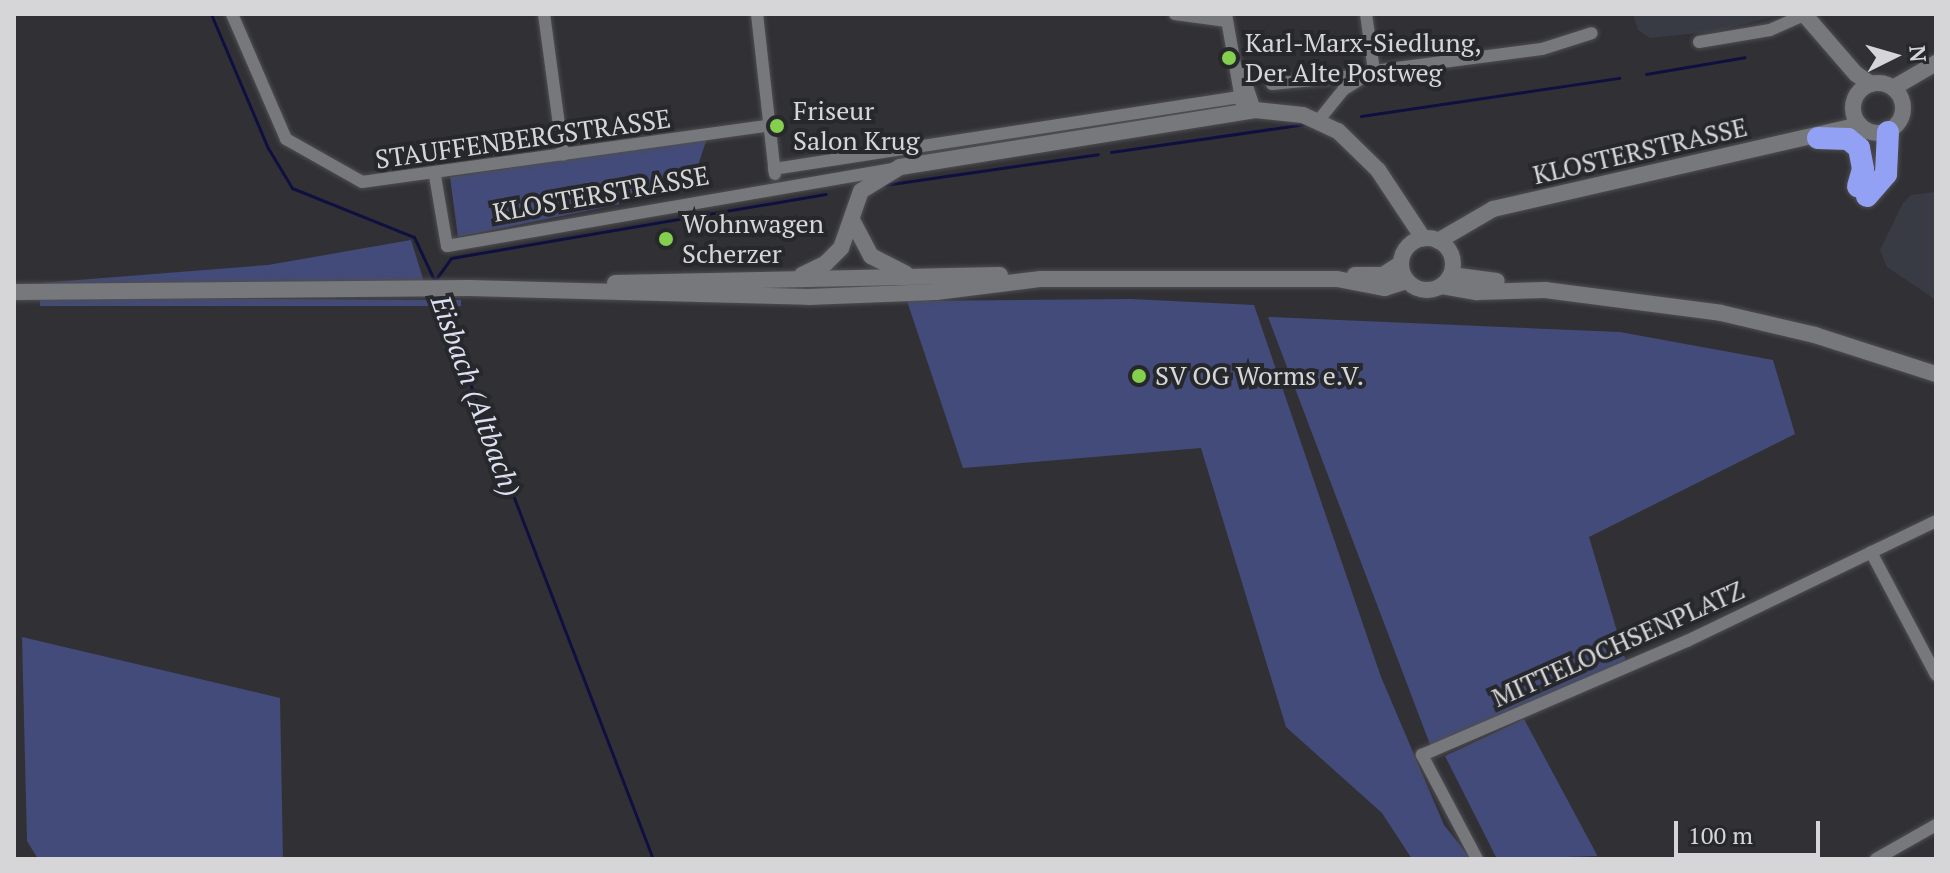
<!DOCTYPE html>
<style>
body{margin:0}
#map{position:relative;width:1950px;height:873px;overflow:hidden;background:#313135;font-family:"PT Serif",serif}
div>[style]{position:absolute}
.built>*{inset:0;background:#393b44}
.green>*{inset:0;background:#434b7a}
.stream>*{height:3px;margin:-1.5px;padding:0 1.5px;transform-origin:1.5px;border-radius:1.5px;background:#0f1040}
.roads{filter:drop-shadow(0 0 2px #4e4e52) drop-shadow(0 0 2px #4e4e52)}
.street>*{height:12px;margin:-6px;padding:0 6px;transform-origin:6px;border-radius:6px;background:#77787c}
.secondary>*{height:16px;margin:-8px;padding:0 8px;transform-origin:8px;border-radius:8px;background:#77787c}
.secondary>.ring{margin:-8px;padding:0;box-sizing:content-box;background:none;border:16px solid #77787c;border-radius:50%}
.highway>*{height:22px;margin:-11px;padding:0 11px;transform-origin:11px;border-radius:11px;background:#92a1f4}
.dots>*{width:22px;height:22px;translate:-50% -50%;box-sizing:border-box;border:4px solid #27282b;border-radius:50%}
span{translate:-50% -50%;white-space:nowrap;text-align:center;line-height:1.15;-webkit-text-stroke:8px #27282b;paint-order:stroke}
.poi-label{font-size:26px;color:#d6d6d9}
.left{translate:0 -50%;text-align:left}
.street-label{font-size:26px;color:#d6d6d9}
.water-label{font-size:28px;color:#dce0f2;font-style:italic}
.frame{position:absolute;inset:0;border:16px solid #d6d6d9;pointer-events:none}
.north{position:absolute;left:1854px;top:16px;width:80px;height:80px;-webkit-text-stroke:6px #27282b;paint-order:stroke;rotate:85deg;font-size:22px;font-weight:700;line-height:32px;text-align:center;color:#d6d6d9}
.north::after{content:'';display:block;margin:auto;width:28px;height:36px;background:#d6d6d9;clip-path:polygon(50% 0,100% 100%,50% 72%,0 100%)}
.scale{position:absolute;left:1674px;top:821px;width:146px;height:36px;box-sizing:border-box;border:4px solid #d6d6d9;border-top:0;padding-left:10px;font-size:24px;line-height:28px;white-space:nowrap;color:#d6d6d9;-webkit-text-stroke:6px #27282b;paint-order:stroke}
</style>
<div id="map">
<div class="built">
<div style="clip-path:polygon(1633px 14px,1781px 14px,1781px 15px,1717px 31px,1650px 38px,1638px 30px)"></div>
<div style="clip-path:polygon(1936px 192px,1936px 300px,1887px 267px,1880px 250px,1903px 203px,1911px 195px)"></div>
</div>
<div class="green">
<div style="clip-path:polygon(707px 138px,690px 190px,458px 237px,450px 177px)"></div>
<div style="clip-path:polygon(411px 240px,424px 282px,40px 283px,268px 265px)"></div>
<div style="clip-path:polygon(40px 298px,461px 300px,461px 306px,40px 306px)"></div>
<div style="clip-path:polygon(1131px 299px,1254px 305px,1381px 677px,1444px 825px,1471px 859px,1412px 859px,1382px 813px,1286px 727px,1201px 448px,963px 468px,907px 301px)"></div>
<div style="clip-path:polygon(1268px 317px,1620px 332px,1773px 360px,1795px 434px,1589px 537px,1627px 665px,1431px 747px)"></div>
<div style="clip-path:polygon(22px 637px,280px 698px,283px 859px,38px 859px,27px 841px)"></div>
<div style="clip-path:polygon(1524px 719px,1597px 855px,1597px 856px,1497px 859px,1445px 756px)"></div>
</div>
<div class="stream">
<div style="left:211px;top:14px;width:146px;rotate:67deg"></div>
<div style="left:268px;top:148px;width:47px;rotate:59deg"></div>
<div style="left:292px;top:188px;width:131px;rotate:21.9deg"></div>
<div style="left:414px;top:237px;width:52px;rotate:64.9deg"></div>
<div style="left:1646px;top:74px;width:100px;rotate:-9.7deg"></div>
<div style="left:1361px;top:116px;width:261px;rotate:-8.4deg"></div>
<div style="left:1111px;top:152px;width:196px;rotate:-8.2deg"></div>
<div style="left:884px;top:185px;width:216px;rotate:-8.2deg"></div>
<div style="left:436px;top:279px;width:26px;rotate:-54deg"></div>
<div style="left:451px;top:258px;width:380px;rotate:-9.7deg"></div>
<div style="left:436px;top:295px;width:604px;rotate:68.96deg"></div>
</div>
<div class="roads">
<div class="street">
<div style="left:232px;top:14px;width:136px;rotate:66.6deg"></div>
<div style="left:286px;top:139px;width:87px;rotate:29.5deg"></div>
<div style="left:362px;top:182px;width:410px;rotate:-7.9deg"></div>
<div style="left:544px;top:14px;width:142px;rotate:82.3deg"></div>
<div style="left:757px;top:14px;width:161px;rotate:83.6deg"></div>
<div style="left:1175px;top:14px;width:52px;rotate:7.7deg"></div>
<div style="left:1226px;top:14px;width:92px;rotate:80deg"></div>
<div style="left:1366px;top:14px;width:58px;rotate:82deg"></div>
<div style="left:1699px;top:42px;width:72px;rotate:-9.6deg"></div>
<div style="left:1770px;top:30px;width:37px;rotate:-24deg"></div>
<div style="left:1242px;top:71px;width:41px;rotate:71.6deg"></div>
<div style="left:1272px;top:84px;width:92px;rotate:-5.6deg"></div>
<div style="left:1318px;top:121px;width:40px;rotate:-51deg"></div>
<div style="left:1343px;top:90px;width:36px;rotate:-32deg"></div>
<div style="left:1374px;top:71px;width:169px;rotate:-7.5deg"></div>
<div style="left:1542px;top:49px;width:52px;rotate:-17.7deg"></div>
<div style="left:774px;top:169px;width:473px;rotate:-8.8deg"></div>
<div style="left:435px;top:176px;width:71px;rotate:80.3deg"></div>
<div style="left:447px;top:246px;width:457px;rotate:-9.8deg"></div>
<div style="left:1871px;top:552px;width:139px;rotate:62.1deg"></div>
<div style="left:1477px;top:859px;width:118px;rotate:-117.9deg"></div>
<div style="left:1422px;top:755px;width:288px;rotate:-23.3deg"></div>
<div style="left:1687px;top:641px;width:276px;rotate:-25.7deg"></div>
<div style="left:1876px;top:859px;width:69px;rotate:-29.5deg"></div>
</div>
<div class="secondary">
<div style="left:1804px;top:14px;width:79px;rotate:49.1deg"></div>
<div style="left:1856px;top:74px;width:18px;rotate:34deg"></div>
<div class="ring" style="left:1853px;top:83px;width:34px;height:34px"></div>
<div style="left:1893px;top:88px;width:50px;rotate:-30.2deg"></div>
<div style="left:852px;top:220px;width:41px;rotate:62.2deg"></div>
<div style="left:871px;top:256px;width:39px;rotate:27deg"></div>
<div class="ring" style="left:1401px;top:238px;width:36px;height:36px"></div>
<div style="left:1438px;top:241px;width:64px;rotate:-30.2deg"></div>
<div style="left:1493px;top:209px;width:376px;rotate:-12.9deg"></div>
<div style="left:802px;top:275px;width:25px;rotate:-26deg"></div>
<div style="left:825px;top:264px;width:23px;rotate:-45deg"></div>
<div style="left:841px;top:248px;width:60px;rotate:-70.7deg"></div>
<div style="left:861px;top:191px;width:46px;rotate:-31.6deg"></div>
<div style="left:900px;top:167px;width:360px;rotate:-9.1deg"></div>
<div style="left:1255px;top:110px;width:48px;rotate:5.9deg"></div>
<div style="left:1303px;top:115px;width:38px;rotate:25deg"></div>
<div style="left:1338px;top:131px;width:56px;rotate:44.3deg"></div>
<div style="left:1378px;top:170px;width:82px;rotate:56.5deg"></div>
<div style="left:1355px;top:275px;width:28px"></div>
<div style="left:1383px;top:275px;width:20px;rotate:-33deg"></div>
<div style="left:1451px;top:275px;width:46px;rotate:7.4deg"></div>
<div style="left:615px;top:283px;width:385px;rotate:-1.2deg"></div>
<div style="left:1442px;top:286px;width:36px;rotate:10deg"></div>
<div style="left:1477px;top:292px;width:68px;rotate:-1.7deg"></div>
<div style="left:1545px;top:290px;width:177px;rotate:7.4deg"></div>
<div style="left:1721px;top:313px;width:97px;rotate:13.2deg"></div>
<div style="left:1815px;top:335px;width:127px;rotate:17.9deg"></div>
<div style="left:14px;top:292px;width:455px;rotate:-0.5deg"></div>
<div style="left:469px;top:288px;width:339px;rotate:1.5deg"></div>
<div style="left:808px;top:297px;width:128px;rotate:-2.2deg"></div>
<div style="left:936px;top:292px;width:106px;rotate:-7.1deg"></div>
<div style="left:1041px;top:279px;width:296px"></div>
<div style="left:1337px;top:279px;width:49px;rotate:10.6deg"></div>
<div style="left:1385px;top:288px;width:23px;rotate:-18deg"></div>
</div>
<div class="highway">
<div style="left:1818px;top:138px;width:30px;rotate:2deg"></div>
<div style="left:1848px;top:139px;width:14px;rotate:39deg"></div>
<div style="left:1859px;top:148px;width:21px;rotate:79deg"></div>
<div style="left:1863px;top:169px;width:18px;rotate:106deg"></div>
<div style="left:1867px;top:196px;width:29px;rotate:-49deg"></div>
<div style="left:1886px;top:174px;width:42px;rotate:-87.3deg"></div>
</div>
</div>
<div class="dots">
<div style="left:1229px;top:58px;background:#84cf4d"></div>
<div style="left:777px;top:126px;background:#84cf4d"></div>
<div style="left:666px;top:239px;background:#84cf4d"></div>
<div style="left:1139px;top:376px;background:#84cf4d"></div>
</div>
<div class="poi-label">
<span class="left" style="left:1245px;top:58px">Karl-Marx-Siedlung,<br>Der Alte Postweg</span>
<span class="left" style="left:793px;top:126px">Friseur<br>Salon Krug</span>
<span class="left" style="left:682px;top:239px">Wohnwagen<br>Scherzer</span>
<span class="left" style="left:1155px;top:376px">SV OG Worms e.V.</span>
</div>
<div class="street-label">
<span style="left:523px;top:139px;rotate:-8deg">STAUFFENBERGSTRASSE</span>
<span style="left:1640px;top:151px;rotate:-13deg">KLOSTERSTRASSE</span>
<span style="left:601px;top:194px;rotate:-10deg">KLOSTERSTRASSE</span>
<span style="left:1618px;top:644px;rotate:-24deg">MITTELOCHSENPLATZ</span>
</div>
<div class="water-label">
<span style="left:476px;top:396px;rotate:70deg">Eisbach (Altbach)</span>
</div>
<div class="frame"></div>
<div class="north">N</div>
<div class="scale">100 m</div>
</div>
